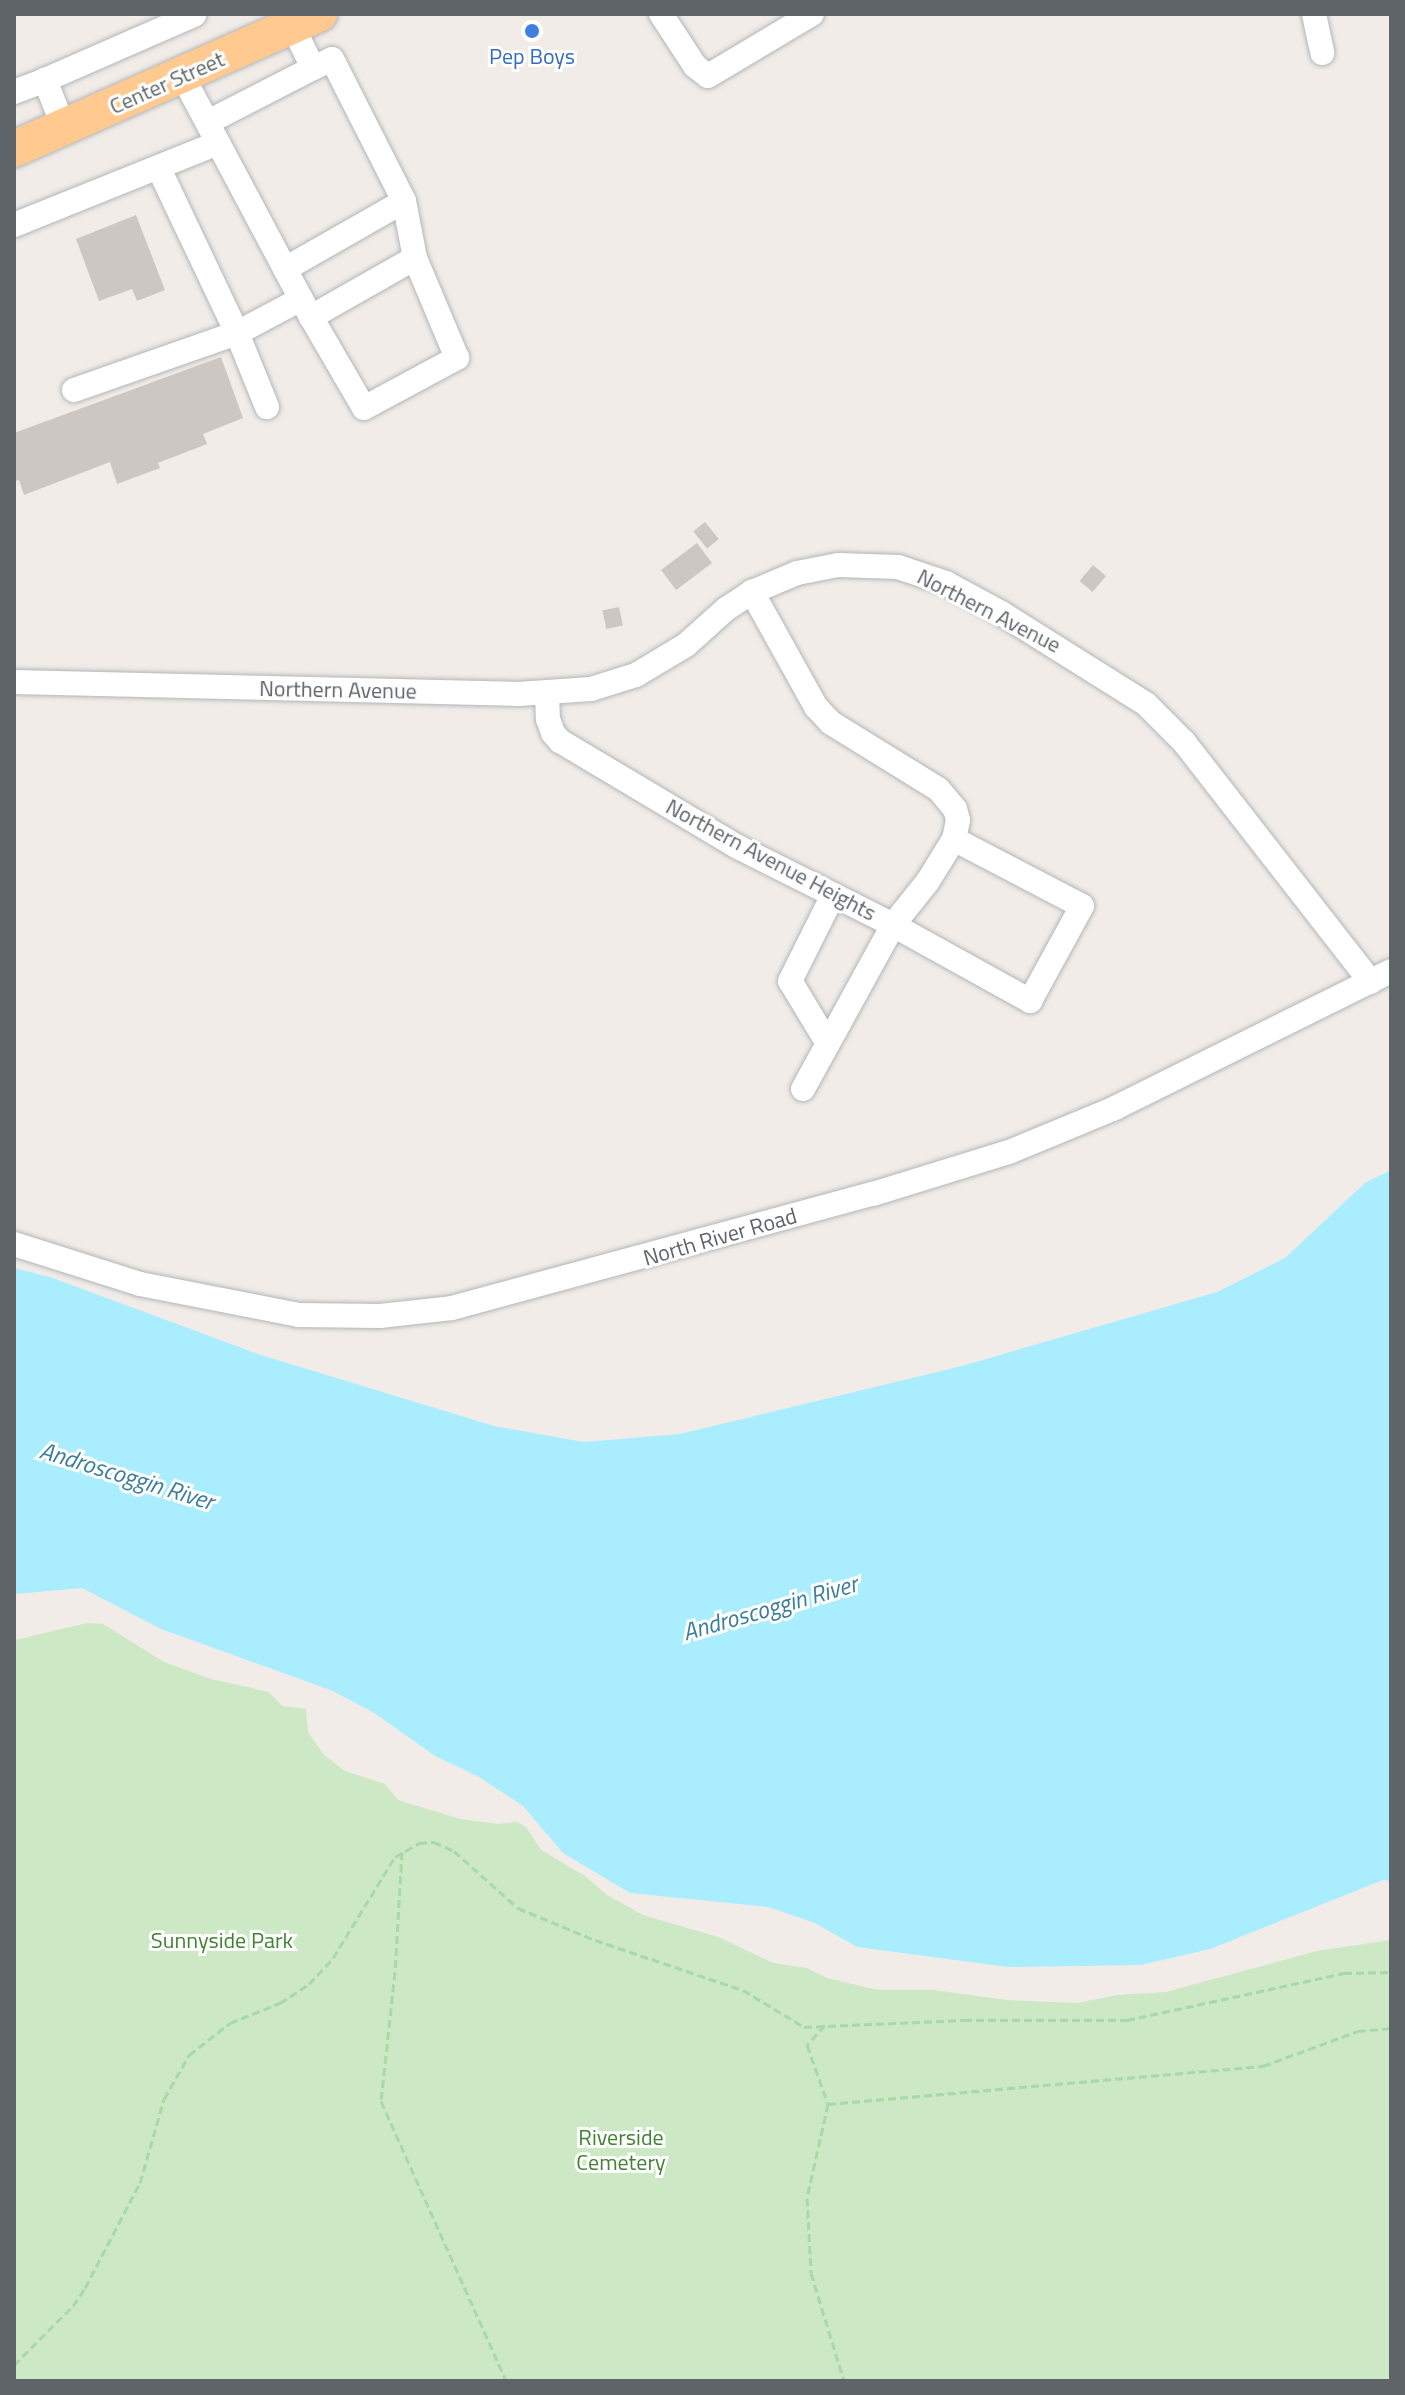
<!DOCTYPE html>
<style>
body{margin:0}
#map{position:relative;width:1405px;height:2395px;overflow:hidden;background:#f1ece7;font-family:"Titillium Web",sans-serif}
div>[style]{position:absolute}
.green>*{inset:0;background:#cce8c4}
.water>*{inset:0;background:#a9edff}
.building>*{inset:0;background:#ccc7c3;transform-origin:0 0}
.path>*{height:3px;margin-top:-1.5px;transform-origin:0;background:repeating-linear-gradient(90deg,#a6daa8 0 8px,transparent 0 12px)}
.roads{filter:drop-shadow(0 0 2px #b2b6ba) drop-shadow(0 0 2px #b2b6ba)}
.minor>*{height:24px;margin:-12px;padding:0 12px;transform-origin:12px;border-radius:12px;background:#fff}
.highway>*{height:36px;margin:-18px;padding:0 18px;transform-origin:18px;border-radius:18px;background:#ffc990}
.dots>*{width:22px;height:22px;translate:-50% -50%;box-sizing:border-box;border:4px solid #fff;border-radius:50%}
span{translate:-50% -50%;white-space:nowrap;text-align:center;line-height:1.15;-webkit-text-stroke:6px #fff;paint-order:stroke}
.shop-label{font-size:22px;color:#366cbe}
.street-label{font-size:22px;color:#5e6468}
.park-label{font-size:22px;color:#418232}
.water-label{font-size:24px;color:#3a7e9a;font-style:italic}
.frame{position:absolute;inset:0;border:16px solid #5e6468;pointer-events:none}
</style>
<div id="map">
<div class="green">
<div style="clip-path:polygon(87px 1623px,103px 1624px,164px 1662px,211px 1679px,269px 1692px,282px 1706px,306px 1709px,308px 1732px,324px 1755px,345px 1771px,385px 1784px,398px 1800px,460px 1819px,498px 1824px,517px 1822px,526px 1827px,541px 1850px,585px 1876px,607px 1895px,643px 1915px,718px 1937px,773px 1963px,807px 1968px,827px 1978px,878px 1990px,933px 1990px,1007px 2000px,1077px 2003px,1118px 1995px,1166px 1992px,1317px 1951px,1391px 1940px,1391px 2381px,14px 2381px,15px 1640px)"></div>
</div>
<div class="water">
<div style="clip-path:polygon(1391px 1170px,1391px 1881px,1383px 1880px,1210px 1949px,1141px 1965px,1008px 1967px,857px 1947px,815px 1923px,768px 1907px,630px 1893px,563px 1853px,523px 1806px,479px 1777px,435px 1756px,376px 1714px,333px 1691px,161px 1629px,82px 1588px,14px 1594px,14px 1268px,50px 1277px,261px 1355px,494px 1426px,584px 1442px,680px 1434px,962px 1366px,1217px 1292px,1285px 1258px,1365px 1183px)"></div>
</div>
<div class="building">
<div style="clip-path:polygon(136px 215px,165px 290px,137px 301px,132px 289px,99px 301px,76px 239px)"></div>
<div style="clip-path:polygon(221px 357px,243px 418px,203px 434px,207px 444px,158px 463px,160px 468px,117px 484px,110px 462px,24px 495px,19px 480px,14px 481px,14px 433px)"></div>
<div style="left:705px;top:522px;width:22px;height:15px;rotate:51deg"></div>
<div style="left:697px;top:543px;width:25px;height:45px;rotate:53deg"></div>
<div style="left:1093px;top:565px;width:17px;height:21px;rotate:40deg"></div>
<div style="left:619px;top:607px;width:19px;height:17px;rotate:78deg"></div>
</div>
<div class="path">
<div style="left:402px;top:1852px;width:120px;rotate:93.3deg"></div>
<div style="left:395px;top:1972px;width:130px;rotate:96.2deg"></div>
<div style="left:381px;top:2101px;width:307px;rotate:65.9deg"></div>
<div style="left:825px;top:2025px;width:27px;rotate:132deg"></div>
<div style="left:807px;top:2045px;width:63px;rotate:70.4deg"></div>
<div style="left:828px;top:2104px;width:96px;rotate:102.6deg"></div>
<div style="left:807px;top:2198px;width:75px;rotate:86.9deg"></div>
<div style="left:811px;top:2273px;width:113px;rotate:73deg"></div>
<div style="left:828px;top:2104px;width:437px;rotate:-5deg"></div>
<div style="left:1263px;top:2066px;width:101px;rotate:-20.2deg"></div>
<div style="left:1358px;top:2031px;width:33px;rotate:-5deg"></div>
<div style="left:14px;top:2365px;width:83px;rotate:-45deg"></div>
<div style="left:73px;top:2306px;width:22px;rotate:-56deg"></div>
<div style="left:85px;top:2288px;width:119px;rotate:-62.4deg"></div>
<div style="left:140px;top:2183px;width:87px;rotate:-74.1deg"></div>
<div style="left:164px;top:2099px;width:51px;rotate:-60.4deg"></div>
<div style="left:189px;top:2055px;width:52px;rotate:-38deg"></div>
<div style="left:230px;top:2023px;width:54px;rotate:-21.8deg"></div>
<div style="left:280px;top:2003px;width:35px;rotate:-33deg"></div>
<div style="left:309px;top:1984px;width:35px;rotate:-47deg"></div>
<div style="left:333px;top:1958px;width:119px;rotate:-58.5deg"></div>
<div style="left:395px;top:1857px;width:28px;rotate:-30deg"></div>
<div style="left:419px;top:1843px;width:15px;rotate:-4deg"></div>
<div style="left:434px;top:1842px;width:22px;rotate:24deg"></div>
<div style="left:454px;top:1851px;width:86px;rotate:41.7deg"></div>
<div style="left:518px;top:1908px;width:83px;rotate:22.6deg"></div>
<div style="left:595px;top:1940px;width:156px;rotate:18.7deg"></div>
<div style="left:743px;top:1990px;width:71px;rotate:31.2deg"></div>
<div style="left:804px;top:2027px;width:160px;rotate:-2.5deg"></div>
<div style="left:964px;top:2020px;width:163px"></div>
<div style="left:1127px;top:2020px;width:222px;rotate:-12.2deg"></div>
<div style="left:1344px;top:1973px;width:47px;rotate:-1.2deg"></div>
</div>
<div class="roads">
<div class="minor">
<div style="left:661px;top:14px;width:62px;rotate:56.8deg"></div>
<div style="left:695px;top:66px;width:16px;rotate:38deg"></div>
<div style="left:708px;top:76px;width:121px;rotate:-30.8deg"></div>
<div style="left:1314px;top:14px;width:40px;rotate:78deg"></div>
<div style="left:313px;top:68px;width:21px;rotate:-25deg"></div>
<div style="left:332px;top:59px;width:159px;rotate:63.1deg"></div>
<div style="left:183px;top:77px;width:251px;rotate:62deg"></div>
<div style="left:301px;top:299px;width:72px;rotate:152deg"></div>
<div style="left:237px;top:333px;width:80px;rotate:67.9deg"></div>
<div style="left:14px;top:92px;width:33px;rotate:-21deg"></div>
<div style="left:208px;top:122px;width:118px;rotate:-27.2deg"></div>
<div style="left:313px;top:68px;width:46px;rotate:-116deg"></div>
<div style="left:64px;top:128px;width:52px;rotate:-111.6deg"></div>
<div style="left:45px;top:80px;width:163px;rotate:-23.6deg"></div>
<div style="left:14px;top:225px;width:220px;rotate:-21.9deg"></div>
<div style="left:285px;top:269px;width:137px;rotate:-29.7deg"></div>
<div style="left:404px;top:201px;width:58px;rotate:79.1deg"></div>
<div style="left:415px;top:258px;width:120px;rotate:150.4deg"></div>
<div style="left:311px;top:317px;width:21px;rotate:-119deg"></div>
<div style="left:311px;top:317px;width:105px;rotate:59.8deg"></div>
<div style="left:364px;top:408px;width:106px;rotate:-28.3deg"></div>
<div style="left:457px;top:358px;width:108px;rotate:-112.8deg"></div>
<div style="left:74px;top:390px;width:173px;rotate:-19.3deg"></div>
<div style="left:237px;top:333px;width:182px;rotate:-115.4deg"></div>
<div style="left:14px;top:682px;width:504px;rotate:1.36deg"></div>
<div style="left:518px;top:694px;width:73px;rotate:-3.9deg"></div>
<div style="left:591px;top:689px;width:47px;rotate:-17.3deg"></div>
<div style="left:636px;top:675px;width:58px;rotate:-31deg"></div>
<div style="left:686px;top:645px;width:54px;rotate:-42deg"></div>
<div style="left:726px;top:609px;width:31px;rotate:-33deg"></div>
<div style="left:752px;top:592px;width:49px;rotate:-22.9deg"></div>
<div style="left:797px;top:573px;width:42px;rotate:-11deg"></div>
<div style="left:838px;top:565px;width:60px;rotate:1.9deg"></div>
<div style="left:898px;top:567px;width:51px;rotate:18.4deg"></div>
<div style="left:946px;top:583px;width:63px;rotate:28.6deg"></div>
<div style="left:1001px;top:613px;width:171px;rotate:32.1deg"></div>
<div style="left:1146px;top:704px;width:54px;rotate:45deg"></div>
<div style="left:1184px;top:742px;width:304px;rotate:52.1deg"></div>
<div style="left:547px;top:693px;width:26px;rotate:88deg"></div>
<div style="left:548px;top:719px;width:15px;rotate:70deg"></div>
<div style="left:553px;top:733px;width:11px;rotate:49deg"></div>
<div style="left:560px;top:741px;width:205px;rotate:30.8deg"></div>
<div style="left:736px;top:846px;width:176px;rotate:26.7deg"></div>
<div style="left:893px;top:925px;width:56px;rotate:-51.5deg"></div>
<div style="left:928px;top:881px;width:49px;rotate:-58.2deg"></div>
<div style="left:954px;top:839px;width:19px;rotate:-78deg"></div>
<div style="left:958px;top:820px;width:11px;rotate:-105deg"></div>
<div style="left:955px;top:809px;width:26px;rotate:-130deg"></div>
<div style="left:938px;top:789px;width:126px;rotate:-148.3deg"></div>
<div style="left:831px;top:723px;width:22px;rotate:-133deg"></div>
<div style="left:816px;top:707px;width:132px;rotate:-119.1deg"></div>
<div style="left:827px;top:1042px;width:71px;rotate:-121.2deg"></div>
<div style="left:790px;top:981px;width:96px;rotate:-63.4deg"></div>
<div style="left:803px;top:1089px;width:187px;rotate:-61.2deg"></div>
<div style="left:893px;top:925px;width:157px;rotate:29deg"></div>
<div style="left:1030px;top:1001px;width:108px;rotate:-61.3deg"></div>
<div style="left:1082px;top:906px;width:144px;rotate:-152.4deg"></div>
<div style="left:14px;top:1244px;width:132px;rotate:17.6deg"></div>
<div style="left:140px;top:1284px;width:162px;rotate:11deg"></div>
<div style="left:299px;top:1315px;width:81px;rotate:0.7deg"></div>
<div style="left:380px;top:1316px;width:72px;rotate:-6.3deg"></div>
<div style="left:452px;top:1308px;width:436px;rotate:-15.2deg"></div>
<div style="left:873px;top:1194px;width:142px;rotate:-17.2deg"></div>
<div style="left:1009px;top:1152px;width:115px;rotate:-22.5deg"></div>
<div style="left:1115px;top:1108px;width:308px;rotate:-26.4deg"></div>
</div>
<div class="highway">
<div style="left:14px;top:149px;width:334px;rotate:-23.9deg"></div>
</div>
</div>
<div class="dots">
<div style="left:532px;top:31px;background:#3f7fe0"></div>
</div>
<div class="shop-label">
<span style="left:532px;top:57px">Pep Boys</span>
</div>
<div class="street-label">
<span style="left:167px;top:83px;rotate:-24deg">Center Street</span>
<span style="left:989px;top:611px;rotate:27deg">Northern Avenue</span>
<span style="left:338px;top:690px;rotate:1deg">Northern Avenue</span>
<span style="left:771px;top:860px;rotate:28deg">Northern Avenue Heights</span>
<span style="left:720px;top:1237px;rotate:-16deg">North River Road</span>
</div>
<div class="park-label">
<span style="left:222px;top:1941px">Sunnyside Park</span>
<span style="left:621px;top:2150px">Riverside<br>Cemetery</span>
</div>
<div class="water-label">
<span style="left:127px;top:1476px;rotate:17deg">Androscoggin River</span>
<span style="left:770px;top:1608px;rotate:-16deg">Androscoggin River</span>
</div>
<div class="frame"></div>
</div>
